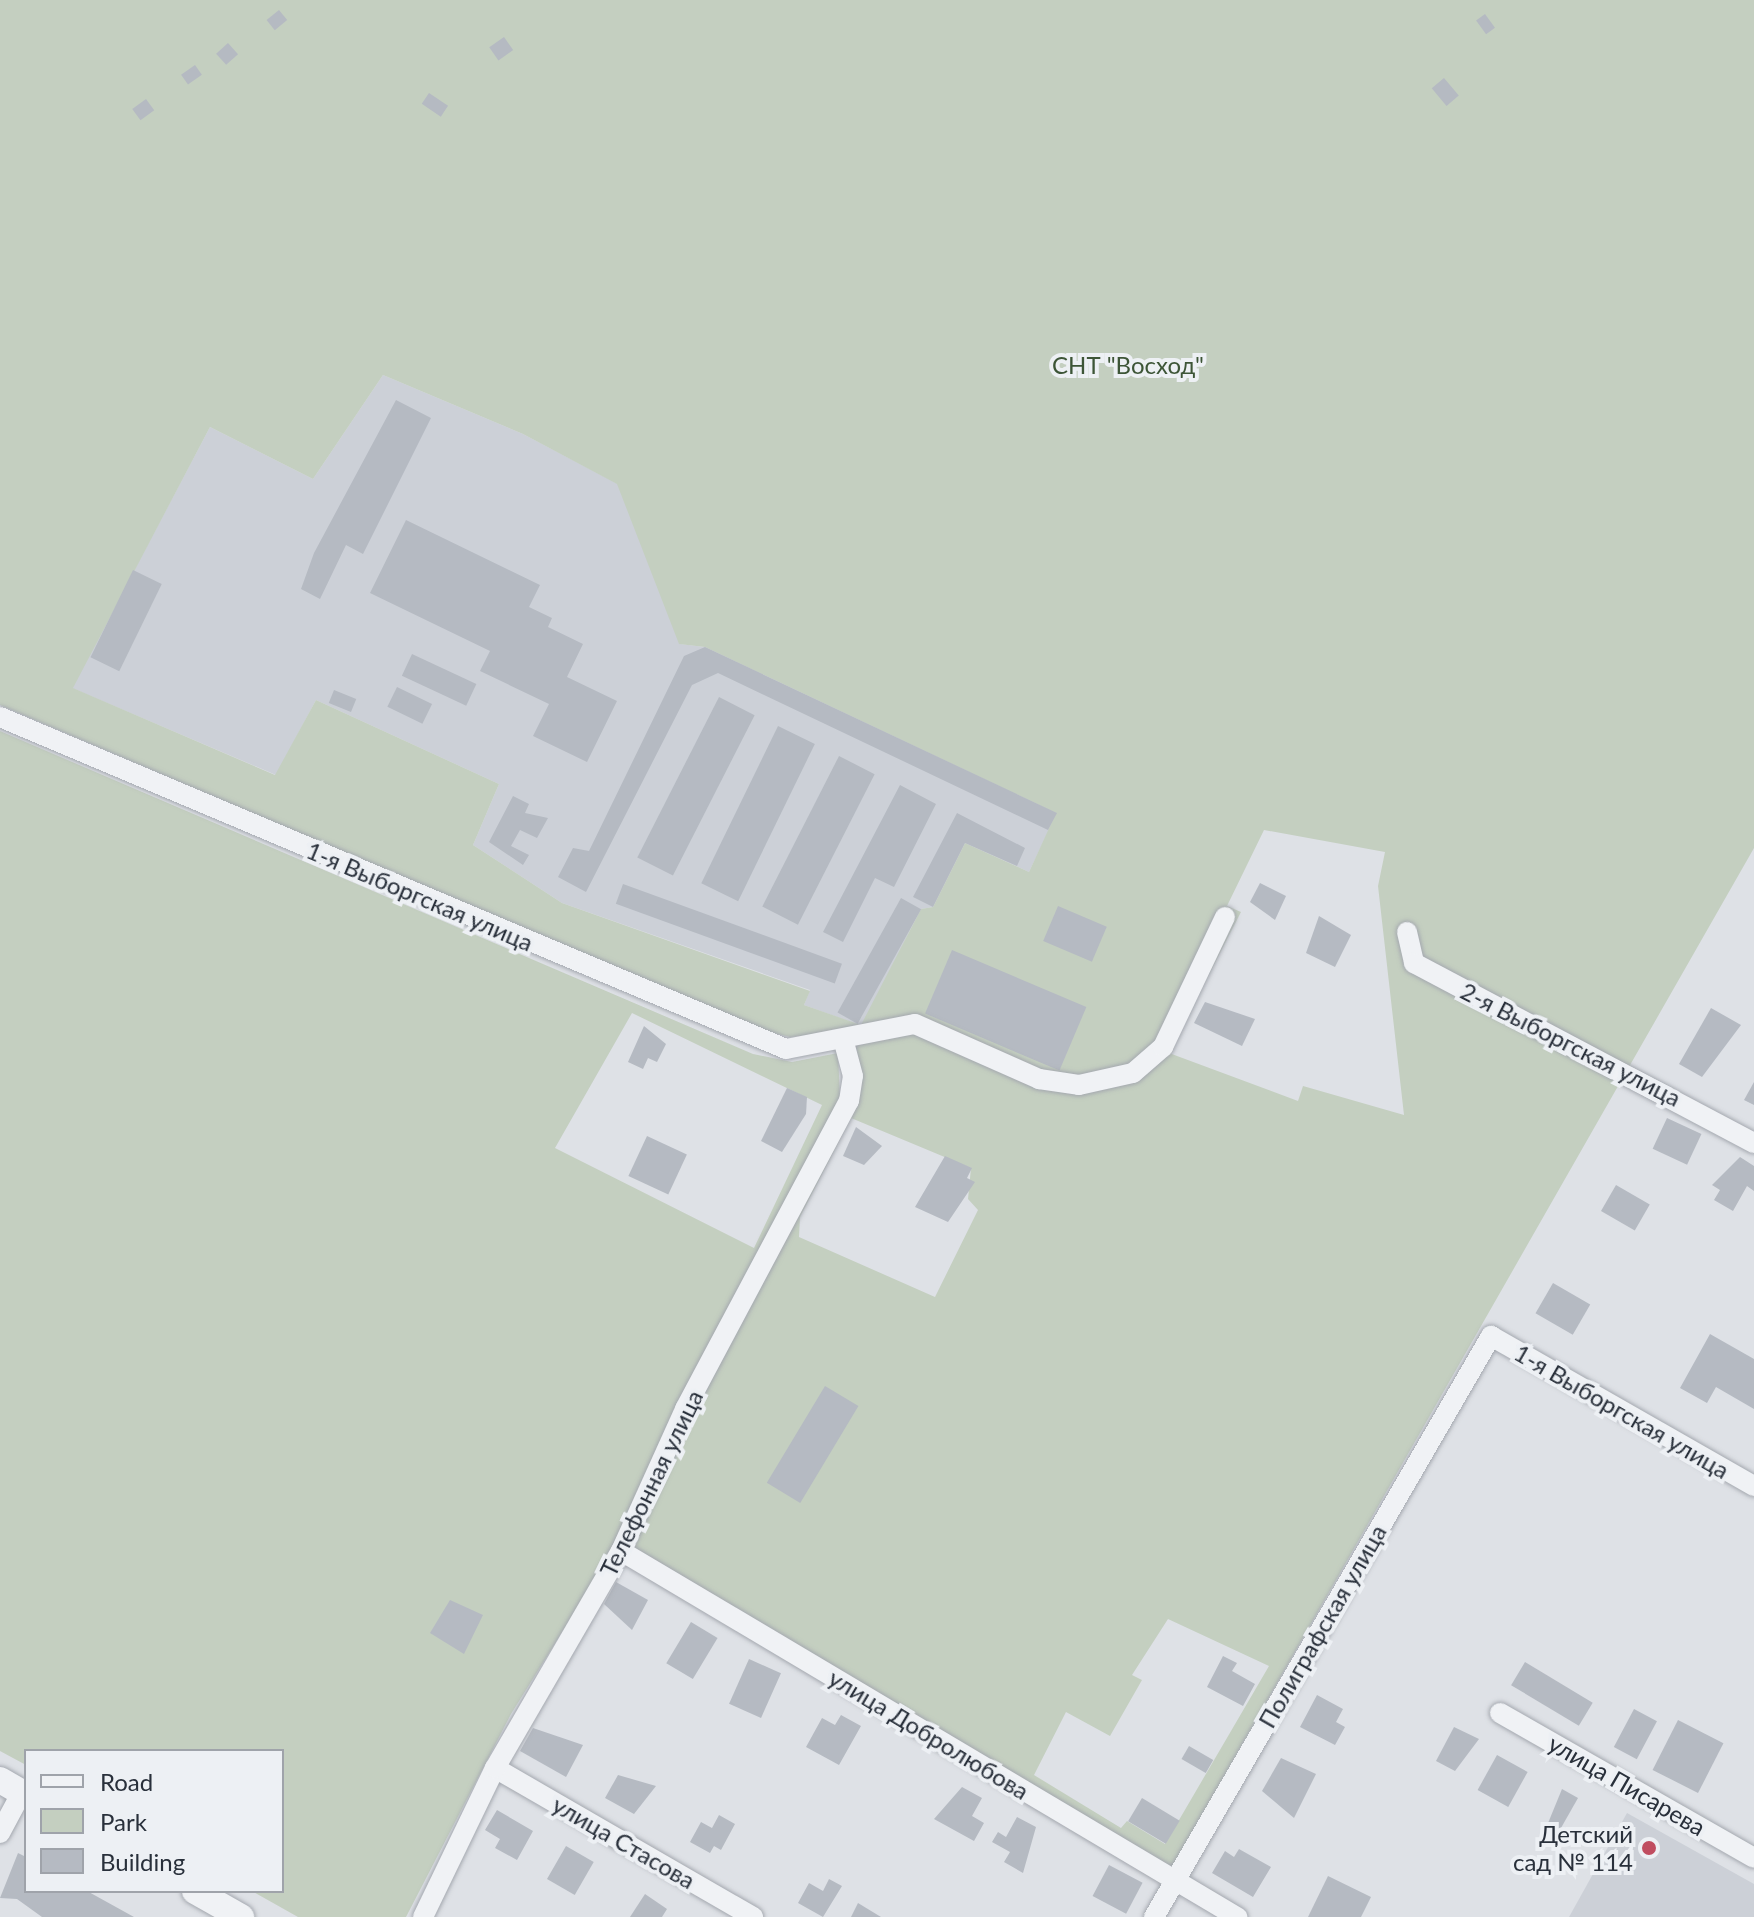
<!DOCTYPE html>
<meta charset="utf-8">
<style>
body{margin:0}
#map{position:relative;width:1754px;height:1917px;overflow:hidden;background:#dee1e6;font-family:Lato,sans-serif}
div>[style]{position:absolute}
.built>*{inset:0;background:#ccd0d7}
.green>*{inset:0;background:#c4cfc0}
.building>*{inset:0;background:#b5bac2;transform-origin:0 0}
.roads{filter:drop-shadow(0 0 2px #a4a8af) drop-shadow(0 0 2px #a4a8af)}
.minor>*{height:20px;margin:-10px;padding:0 10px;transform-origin:10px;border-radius:10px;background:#f0f2f5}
.tertiary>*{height:26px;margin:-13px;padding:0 13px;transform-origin:13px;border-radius:13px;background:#f0f2f5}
.dots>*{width:22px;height:22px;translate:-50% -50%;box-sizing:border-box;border:4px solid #edf0f4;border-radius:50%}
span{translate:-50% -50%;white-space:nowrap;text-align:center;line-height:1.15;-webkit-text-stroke:8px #edf0f4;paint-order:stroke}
.park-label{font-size:24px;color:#3d5537}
.street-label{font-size:24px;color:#29303b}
.poi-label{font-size:24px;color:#29303b}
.right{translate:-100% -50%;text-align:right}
.legend{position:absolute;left:24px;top:1749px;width:260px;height:144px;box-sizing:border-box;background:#edf0f4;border:2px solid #9fa3aa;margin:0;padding:10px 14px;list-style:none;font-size:24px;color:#29303b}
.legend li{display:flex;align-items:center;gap:16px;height:40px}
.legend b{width:40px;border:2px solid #9fa3aa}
</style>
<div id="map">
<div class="built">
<div style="clip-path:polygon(383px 375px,523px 434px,618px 484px,680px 644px,705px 647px,1057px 813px,1029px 872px,965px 843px,933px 907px,921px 909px,862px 1026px,804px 1005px,810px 990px,562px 903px,473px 845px,499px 784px,316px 700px,276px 775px,72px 688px,210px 427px,313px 479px)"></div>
<div style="clip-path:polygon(1627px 1813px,1754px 1884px,1754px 1917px,1569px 1917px)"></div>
</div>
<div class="green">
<div style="clip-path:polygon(evenodd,0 0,1754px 0,1754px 848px,1171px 1869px,629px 1548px,860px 1077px,851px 1031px,790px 1037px,757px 1029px,0 705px,0 0,383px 375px,523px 434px,617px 484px,679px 644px,705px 647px,1056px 813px,1029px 872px,965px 843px,933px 907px,921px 909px,861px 1025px,804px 1005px,810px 991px,562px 903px,473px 845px,499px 784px,316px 700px,275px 775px,73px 688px,210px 427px,313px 479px,383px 375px,0 0,1264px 830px,1385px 852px,1378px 886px,1404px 1115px,1303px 1086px,1298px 1101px,1169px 1053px,1241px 912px,1227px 906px,1264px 830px,0 0,851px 1118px,971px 1168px,968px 1199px,978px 1210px,935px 1297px,799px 1237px,800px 1217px,851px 1118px,0 0,1168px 1619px,1269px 1666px,1165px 1844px,1127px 1821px,1121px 1828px,1034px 1775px,1066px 1712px,1110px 1736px,1142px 1680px,1132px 1675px,1168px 1619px)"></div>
<div style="clip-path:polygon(evenodd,0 731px,753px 1054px,792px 1062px,838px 1053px,840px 1098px,615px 1547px,511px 1714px,406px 1917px,298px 1917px,252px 1891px,282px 1891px,282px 1751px,26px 1751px,26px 1765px,0 1751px,0 731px,632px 1013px,822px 1105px,754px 1248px,555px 1148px,632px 1013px)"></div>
</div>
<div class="building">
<div style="left:279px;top:10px;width:13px;height:16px;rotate:51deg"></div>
<div style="left:1485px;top:14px;width:17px;height:11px;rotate:54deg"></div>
<div style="left:504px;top:37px;width:16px;height:18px;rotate:55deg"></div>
<div style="left:228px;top:43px;width:15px;height:16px;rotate:48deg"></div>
<div style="left:195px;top:65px;width:12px;height:17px;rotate:55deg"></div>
<div style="left:1444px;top:78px;width:23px;height:16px;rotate:50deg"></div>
<div style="left:429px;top:93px;width:23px;height:13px;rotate:34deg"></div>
<div style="left:146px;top:99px;width:14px;height:17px;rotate:54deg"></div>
<div style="clip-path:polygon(396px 400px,431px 418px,363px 554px,346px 545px,320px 599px,301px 589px,314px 553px)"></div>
<div style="clip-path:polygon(406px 520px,540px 585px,529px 607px,552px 618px,548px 627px,583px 644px,567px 677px,617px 701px,587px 762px,533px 736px,549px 704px,480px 671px,490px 651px,370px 593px)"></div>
<div style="left:133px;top:570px;width:32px;height:97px;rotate:26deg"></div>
<div style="clip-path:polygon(705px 647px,1057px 813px,1048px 830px,718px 673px,692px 685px,586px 892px,558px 877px,573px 848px,589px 851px,684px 656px)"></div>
<div style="left:412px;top:654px;width:71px;height:24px;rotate:25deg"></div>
<div style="left:397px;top:687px;width:39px;height:22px;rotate:26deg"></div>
<div style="left:334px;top:690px;width:24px;height:14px;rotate:22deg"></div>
<div style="left:719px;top:697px;width:40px;height:180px;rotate:27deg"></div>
<div style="left:778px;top:726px;width:41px;height:175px;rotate:26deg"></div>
<div style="left:839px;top:756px;width:40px;height:169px;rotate:27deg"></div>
<div style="clip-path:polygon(900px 785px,936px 804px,894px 887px,875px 878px,843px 942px,823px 932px)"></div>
<div style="clip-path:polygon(513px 796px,529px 804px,525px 813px,548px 818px,537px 838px,520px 830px,511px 846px,529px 855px,523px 865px,489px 842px)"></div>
<div style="clip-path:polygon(957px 813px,1025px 848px,1017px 866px,965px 843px,933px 907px,913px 897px)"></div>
<div style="clip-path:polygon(1260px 883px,1286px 896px,1275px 920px,1250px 902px)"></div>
<div style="left:623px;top:884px;width:233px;height:21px;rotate:20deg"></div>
<div style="left:901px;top:898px;width:23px;height:131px;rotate:29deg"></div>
<div style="left:1058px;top:906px;width:53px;height:38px;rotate:23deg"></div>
<div style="clip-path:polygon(1319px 916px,1351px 935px,1335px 967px,1306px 953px)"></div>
<div style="left:952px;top:950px;width:146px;height:69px;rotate:23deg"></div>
<div style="clip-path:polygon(1205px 1002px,1255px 1019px,1242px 1046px,1194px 1023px)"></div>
<div style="clip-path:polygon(1711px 1008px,1741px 1025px,1702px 1077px,1679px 1064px)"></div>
<div style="clip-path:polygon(644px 1026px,666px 1044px,657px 1062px,648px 1058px,643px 1069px,628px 1062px)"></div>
<div style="clip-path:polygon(1754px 1082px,1754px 1105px,1744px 1100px)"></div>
<div style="clip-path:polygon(787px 1088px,807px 1097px,806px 1114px,782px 1152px,761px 1141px)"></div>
<div style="left:1667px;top:1118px;width:38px;height:34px;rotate:25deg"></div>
<div style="clip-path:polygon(856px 1127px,882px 1146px,864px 1165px,843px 1156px)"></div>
<div style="left:647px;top:1136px;width:44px;height:44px;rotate:25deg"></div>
<div style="clip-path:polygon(945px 1156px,972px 1168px,967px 1178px,975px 1182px,948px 1222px,915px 1207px)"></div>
<div style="clip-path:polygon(1740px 1157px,1754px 1166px,1754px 1191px,1747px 1186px,1733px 1211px,1714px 1200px,1720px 1190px,1712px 1185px)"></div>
<div style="left:1616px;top:1185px;width:39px;height:30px;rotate:30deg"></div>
<div style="left:1553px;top:1283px;width:43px;height:35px;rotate:30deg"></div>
<div style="clip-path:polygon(1710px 1334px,1754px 1359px,1754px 1409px,1716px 1387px,1707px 1403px,1680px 1388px)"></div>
<div style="left:825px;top:1386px;width:39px;height:113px;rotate:31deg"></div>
<div style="clip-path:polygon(616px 1582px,648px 1600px,632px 1630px,604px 1604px)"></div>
<div style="clip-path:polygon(450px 1600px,483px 1615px,464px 1654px,430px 1633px)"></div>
<div style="left:691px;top:1622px;width:31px;height:48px;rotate:31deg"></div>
<div style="clip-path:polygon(1223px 1656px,1237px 1663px,1232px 1671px,1255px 1684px,1243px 1706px,1207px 1687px)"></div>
<div style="left:749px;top:1659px;width:35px;height:49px;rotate:24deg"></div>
<div style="left:1525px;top:1662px;width:79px;height:27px;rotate:31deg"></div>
<div style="clip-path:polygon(1317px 1695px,1343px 1709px,1336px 1722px,1345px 1727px,1335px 1745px,1300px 1727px)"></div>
<div style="left:1634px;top:1709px;width:26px;height:43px;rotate:28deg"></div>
<div style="clip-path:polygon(841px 1715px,861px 1726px,839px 1765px,806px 1747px,822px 1718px,835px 1725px)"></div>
<div style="left:1678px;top:1720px;width:51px;height:56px;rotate:27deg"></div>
<div style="clip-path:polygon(1454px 1727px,1479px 1739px,1455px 1771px,1436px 1761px)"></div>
<div style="clip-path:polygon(533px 1728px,583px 1745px,566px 1777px,520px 1751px)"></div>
<div style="left:1189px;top:1746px;width:28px;height:15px;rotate:30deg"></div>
<div style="left:1497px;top:1755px;width:35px;height:40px;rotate:29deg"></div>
<div style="clip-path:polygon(1281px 1758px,1316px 1774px,1294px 1818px,1262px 1791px)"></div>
<div style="clip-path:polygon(618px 1775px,656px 1786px,634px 1814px,605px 1798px)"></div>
<div style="clip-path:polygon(962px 1787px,982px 1798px,972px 1816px,984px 1823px,974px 1841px,934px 1819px)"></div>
<div style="clip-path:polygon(1562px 1789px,1578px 1798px,1557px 1835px,1546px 1828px)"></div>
<div style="left:1142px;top:1798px;width:44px;height:27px;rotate:31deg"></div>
<div style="clip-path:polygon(497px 1810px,533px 1831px,517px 1860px,495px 1848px,500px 1839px,485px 1830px)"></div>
<div style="clip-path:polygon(719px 1815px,735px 1824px,721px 1850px,714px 1846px,710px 1853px,690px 1842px,701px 1822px,712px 1828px)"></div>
<div style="clip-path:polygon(1017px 1817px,1036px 1827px,1023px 1873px,1004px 1862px,1010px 1852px,992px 1842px,998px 1832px,1006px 1837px)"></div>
<div style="left:566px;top:1846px;width:32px;height:38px;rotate:30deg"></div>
<div style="clip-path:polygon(1239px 1849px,1271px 1867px,1253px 1897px,1212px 1873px,1225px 1851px,1234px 1857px)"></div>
<div style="clip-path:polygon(18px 1853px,26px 1857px,26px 1891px,87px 1891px,134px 1917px,42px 1917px,17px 1899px,0 1898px)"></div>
<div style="left:1109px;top:1865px;width:38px;height:35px;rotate:28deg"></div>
<div style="clip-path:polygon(1328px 1876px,1371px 1897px,1361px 1917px,1308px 1917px)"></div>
<div style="clip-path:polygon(829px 1879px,842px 1886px,823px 1917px,798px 1903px,809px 1883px,823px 1891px)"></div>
<div style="clip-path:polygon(645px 1894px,667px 1909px,662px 1917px,630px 1917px)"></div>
<div style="clip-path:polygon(858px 1903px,881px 1917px,851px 1917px)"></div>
</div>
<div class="roads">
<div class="minor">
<div style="left:0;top:717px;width:853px;rotate:22.9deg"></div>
<div style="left:786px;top:1049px;width:131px;rotate:-11deg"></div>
<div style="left:915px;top:1024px;width:136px;rotate:23.9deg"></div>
<div style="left:1039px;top:1079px;width:40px;rotate:8.5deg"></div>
<div style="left:1079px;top:1085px;width:55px;rotate:-12.5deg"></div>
<div style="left:1133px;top:1073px;width:40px;rotate:-41deg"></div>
<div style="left:1163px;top:1047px;width:144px;rotate:-64.5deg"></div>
<div style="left:1407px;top:932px;width:32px;rotate:77deg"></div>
<div style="left:1414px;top:963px;width:385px;rotate:27.9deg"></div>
<div style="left:621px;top:1551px;width:717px;rotate:30.72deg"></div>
<div style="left:1500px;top:1713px;width:292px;rotate:29.7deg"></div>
<div style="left:495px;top:1768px;width:298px;rotate:30deg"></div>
<div style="left:0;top:1833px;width:47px;rotate:-61.8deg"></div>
<div style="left:423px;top:1917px;width:165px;rotate:-64.2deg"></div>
<div style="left:495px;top:1768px;width:251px;rotate:-59.9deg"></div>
<div style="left:621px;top:1551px;width:156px;rotate:-65.7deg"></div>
<div style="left:685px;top:1409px;width:349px;rotate:-62deg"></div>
<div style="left:849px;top:1101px;width:25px;rotate:-81deg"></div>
<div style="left:853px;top:1076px;width:34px;rotate:-105deg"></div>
<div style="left:1154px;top:1917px;width:672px;rotate:-59.88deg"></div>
<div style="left:1491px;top:1336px;width:303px;rotate:29.7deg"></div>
</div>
<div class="tertiary">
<div style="left:0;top:1780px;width:30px;rotate:30deg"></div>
<div style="left:195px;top:1891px;width:53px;rotate:29.5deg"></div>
</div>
</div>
<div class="dots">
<div style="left:1649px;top:1848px;background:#c04d60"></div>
</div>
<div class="park-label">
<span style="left:1128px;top:365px">СНТ "Восход"</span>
</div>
<div class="street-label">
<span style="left:420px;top:896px;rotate:23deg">1-я Выборгская улица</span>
<span style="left:1571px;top:1044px;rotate:27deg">2-я Выборгская улица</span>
<span style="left:1622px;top:1411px;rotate:30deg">1-я Выборгская улица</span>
<span style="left:651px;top:1483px;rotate:-64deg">Телефонная улица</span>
<span style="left:1322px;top:1626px;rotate:-60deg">Полиграфская улица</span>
<span style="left:929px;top:1734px;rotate:31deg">улица Добролюбова</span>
<span style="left:1627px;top:1785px;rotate:30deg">улица Писарева</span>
<span style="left:624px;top:1842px;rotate:30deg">улица Стасова</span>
</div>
<div class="poi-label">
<span class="right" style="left:1633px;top:1848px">Детский<br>сад № 114</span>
</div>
<ul class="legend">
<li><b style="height:10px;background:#f0f2f5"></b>Road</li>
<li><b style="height:22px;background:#c4cfc0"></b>Park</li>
<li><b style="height:22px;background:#b5bac2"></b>Building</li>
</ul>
</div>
